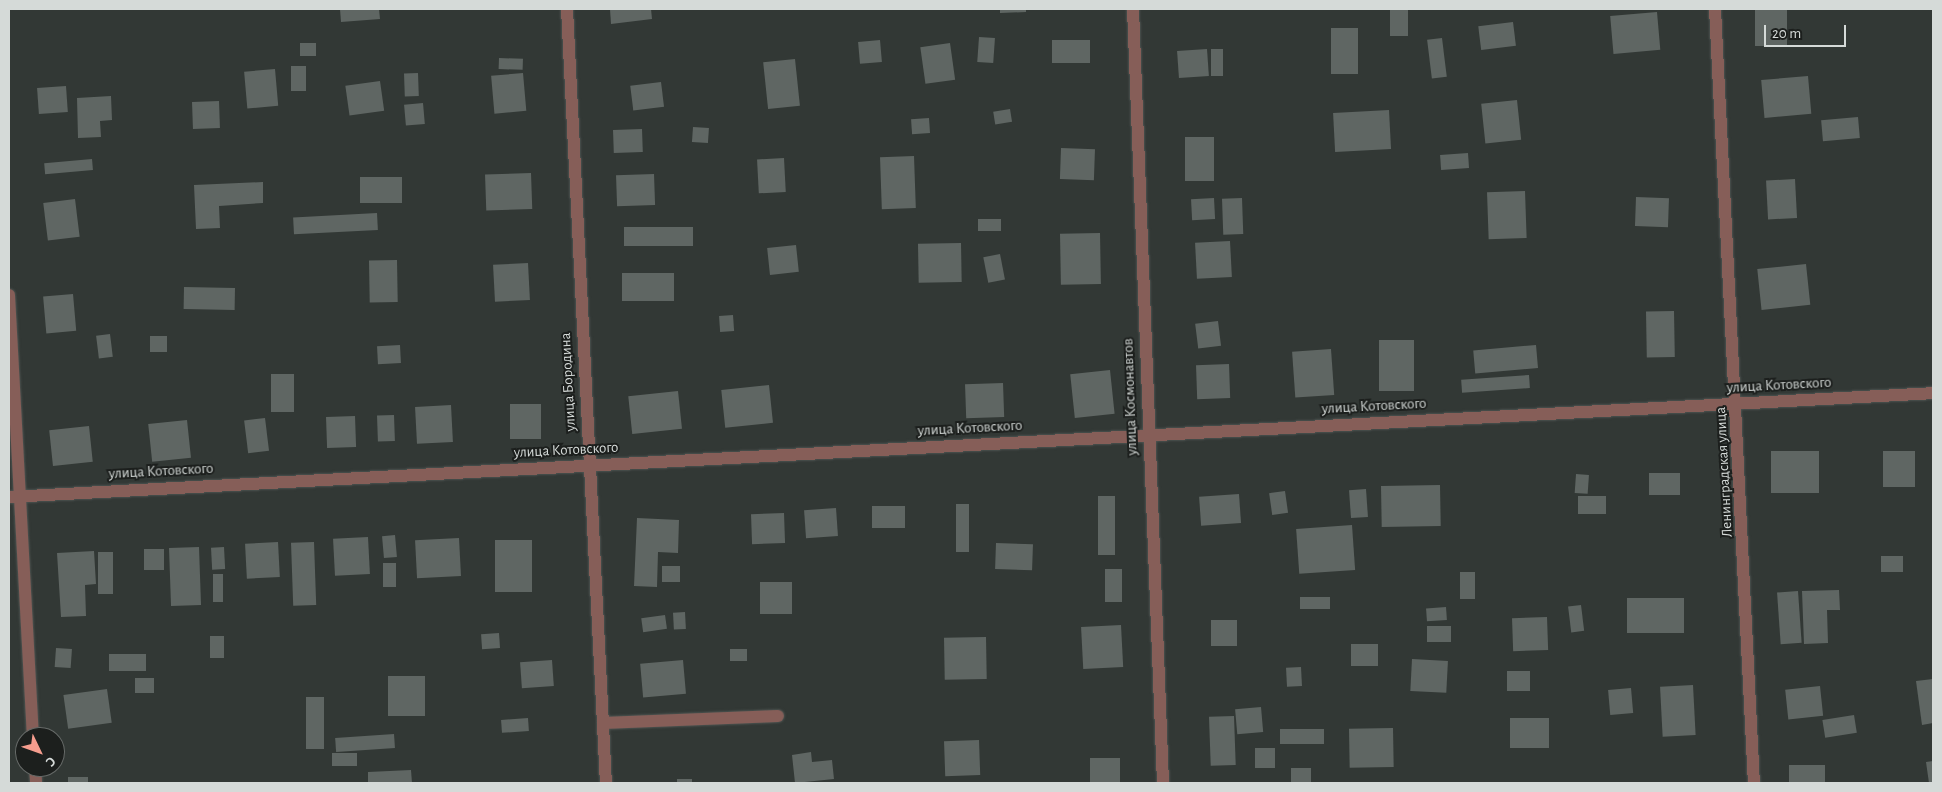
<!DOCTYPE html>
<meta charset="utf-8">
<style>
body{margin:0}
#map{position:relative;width:1942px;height:792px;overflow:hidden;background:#323835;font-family:"Alegreya Sans",sans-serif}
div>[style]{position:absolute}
.building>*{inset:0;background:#5f6663;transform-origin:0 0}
.roads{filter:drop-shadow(0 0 1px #4f5552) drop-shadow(0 0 1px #4f5552)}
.service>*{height:12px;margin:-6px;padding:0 6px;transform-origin:6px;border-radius:6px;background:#865e58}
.minor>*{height:12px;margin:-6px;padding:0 6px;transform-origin:6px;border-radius:6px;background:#865e58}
.tertiary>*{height:12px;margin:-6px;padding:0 6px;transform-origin:6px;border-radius:6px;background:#865e58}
span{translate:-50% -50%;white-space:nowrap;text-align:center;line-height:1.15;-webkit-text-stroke:4px #1c1f1d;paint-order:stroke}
.street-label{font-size:15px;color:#d5dad8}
.frame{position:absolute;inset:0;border:10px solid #d5dad8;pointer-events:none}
.north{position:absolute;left:15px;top:727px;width:50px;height:50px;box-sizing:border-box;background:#1c1f1d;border:1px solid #666a68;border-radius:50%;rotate:132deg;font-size:14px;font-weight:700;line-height:20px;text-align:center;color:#d5dad8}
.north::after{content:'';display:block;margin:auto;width:18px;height:22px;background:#f59d8e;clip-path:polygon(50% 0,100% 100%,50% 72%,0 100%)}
.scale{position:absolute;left:1764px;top:25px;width:82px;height:22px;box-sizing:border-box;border:2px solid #d5dad8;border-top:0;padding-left:6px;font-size:15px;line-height:18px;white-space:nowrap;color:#d5dad8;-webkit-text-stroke:4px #1c1f1d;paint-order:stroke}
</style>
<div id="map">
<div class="building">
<div style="clip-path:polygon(340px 9px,379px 9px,380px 19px,341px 22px)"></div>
<div style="clip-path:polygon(610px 9px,651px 9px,652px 19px,611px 24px)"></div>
<div style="clip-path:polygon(1000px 9px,1026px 9px,1026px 12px,1000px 13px)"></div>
<div style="left:1390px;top:9px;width:18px;height:27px"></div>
<div style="left:1755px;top:9px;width:32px;height:37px"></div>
<div style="left:1657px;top:12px;width:38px;height:47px;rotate:85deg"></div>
<div style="left:1513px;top:22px;width:24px;height:35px;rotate:83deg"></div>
<div style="left:1331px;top:28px;width:27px;height:46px"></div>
<div style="left:979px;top:37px;width:16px;height:25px;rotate:4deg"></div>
<div style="left:1442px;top:38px;width:39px;height:15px;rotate:83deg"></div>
<div style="left:880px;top:40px;width:22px;height:22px;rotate:85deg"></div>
<div style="left:1090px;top:40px;width:23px;height:38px;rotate:90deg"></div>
<div style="left:316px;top:43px;width:13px;height:16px;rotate:90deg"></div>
<div style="left:950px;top:43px;width:37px;height:30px;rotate:82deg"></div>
<div style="left:1207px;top:49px;width:27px;height:30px;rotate:86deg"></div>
<div style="left:1211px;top:49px;width:12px;height:27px"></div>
<div style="left:499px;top:58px;width:24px;height:11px;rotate:2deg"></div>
<div style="left:795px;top:59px;width:47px;height:32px;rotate:84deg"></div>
<div style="left:291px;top:66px;width:15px;height:25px"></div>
<div style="left:275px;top:69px;width:37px;height:31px;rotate:85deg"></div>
<div style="left:418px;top:73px;width:23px;height:14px;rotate:88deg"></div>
<div style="left:523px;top:73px;width:38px;height:32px;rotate:85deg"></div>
<div style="left:1808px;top:76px;width:38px;height:47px;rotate:85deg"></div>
<div style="left:380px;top:81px;width:30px;height:35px;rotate:82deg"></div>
<div style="left:661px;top:82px;width:25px;height:31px;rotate:83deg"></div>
<div style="left:66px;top:86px;width:26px;height:29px;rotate:86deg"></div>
<div style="clip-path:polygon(111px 96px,112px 120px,100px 121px,101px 137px,78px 138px,77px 98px)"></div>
<div style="left:1517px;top:100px;width:40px;height:36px;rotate:84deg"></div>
<div style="left:219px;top:101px;width:27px;height:27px;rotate:88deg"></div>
<div style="left:423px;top:103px;width:21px;height:19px;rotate:85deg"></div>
<div style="left:1010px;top:109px;width:13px;height:17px;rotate:81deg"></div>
<div style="left:1389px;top:110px;width:39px;height:56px;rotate:87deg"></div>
<div style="left:1858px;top:117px;width:21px;height:37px;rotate:85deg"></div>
<div style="left:929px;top:118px;width:15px;height:18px;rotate:86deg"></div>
<div style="left:693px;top:127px;width:16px;height:15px;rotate:4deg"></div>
<div style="left:642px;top:129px;width:23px;height:29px;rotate:88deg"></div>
<div style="left:1214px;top:137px;width:44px;height:29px;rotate:90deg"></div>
<div style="left:1061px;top:148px;width:34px;height:31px;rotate:2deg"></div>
<div style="left:1468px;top:153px;width:15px;height:28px;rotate:86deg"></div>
<div style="left:914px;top:156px;width:52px;height:34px;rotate:88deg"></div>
<div style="left:784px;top:158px;width:34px;height:27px;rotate:87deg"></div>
<div style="left:92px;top:159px;width:11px;height:48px;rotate:85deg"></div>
<div style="left:531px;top:173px;width:36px;height:46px;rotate:88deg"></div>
<div style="left:654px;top:174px;width:31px;height:38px;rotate:88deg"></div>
<div style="left:360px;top:177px;width:42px;height:26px"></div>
<div style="left:1795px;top:179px;width:39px;height:29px;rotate:87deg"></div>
<div style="clip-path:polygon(263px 182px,263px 203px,219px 206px,220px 228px,196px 229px,194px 185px)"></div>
<div style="left:1525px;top:191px;width:47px;height:38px;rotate:88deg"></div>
<div style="left:1636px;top:197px;width:33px;height:29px;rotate:2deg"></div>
<div style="left:1214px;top:198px;width:21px;height:23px;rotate:87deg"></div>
<div style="left:1242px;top:198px;width:36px;height:20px;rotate:88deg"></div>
<div style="left:75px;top:199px;width:38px;height:32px;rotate:83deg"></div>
<div style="left:377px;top:213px;width:17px;height:84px;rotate:87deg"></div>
<div style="left:978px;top:219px;width:23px;height:12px"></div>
<div style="left:693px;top:227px;width:19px;height:69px;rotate:90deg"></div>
<div style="left:1100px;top:233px;width:51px;height:40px;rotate:89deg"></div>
<div style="left:1230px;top:241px;width:36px;height:35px;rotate:87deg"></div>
<div style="left:961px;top:243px;width:39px;height:43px;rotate:89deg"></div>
<div style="left:796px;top:245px;width:27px;height:29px;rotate:84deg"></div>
<div style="left:1000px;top:254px;width:26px;height:17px;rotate:79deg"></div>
<div style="left:397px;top:260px;width:42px;height:28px;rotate:89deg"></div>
<div style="left:528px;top:263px;width:37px;height:35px;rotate:87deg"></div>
<div style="left:1806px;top:264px;width:41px;height:49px;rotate:84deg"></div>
<div style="left:674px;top:273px;width:28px;height:52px;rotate:90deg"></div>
<div style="left:184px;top:287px;width:51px;height:22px;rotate:1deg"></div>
<div style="left:73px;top:294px;width:37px;height:30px;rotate:85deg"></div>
<div style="left:1674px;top:311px;width:46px;height:28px;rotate:89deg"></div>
<div style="left:733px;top:315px;width:16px;height:14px;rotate:86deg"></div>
<div style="left:1218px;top:321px;width:25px;height:23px;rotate:83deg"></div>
<div style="left:110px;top:334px;width:23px;height:14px;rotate:83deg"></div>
<div style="left:150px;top:336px;width:17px;height:16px"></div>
<div style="left:1379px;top:340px;width:35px;height:51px"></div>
<div style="left:400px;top:345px;width:18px;height:23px;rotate:87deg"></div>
<div style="left:1536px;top:345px;width:23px;height:63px;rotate:85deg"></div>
<div style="left:1331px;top:349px;width:46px;height:39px;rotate:86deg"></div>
<div style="left:1229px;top:364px;width:34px;height:33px;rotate:88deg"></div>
<div style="left:1110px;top:370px;width:44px;height:40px;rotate:84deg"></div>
<div style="left:271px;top:374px;width:23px;height:38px"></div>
<div style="left:1529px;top:375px;width:13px;height:68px;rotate:86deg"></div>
<div style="left:1003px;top:383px;width:34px;height:38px;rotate:88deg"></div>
<div style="left:769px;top:385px;width:38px;height:48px;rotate:84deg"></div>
<div style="left:678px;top:391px;width:38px;height:50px;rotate:84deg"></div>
<div style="left:510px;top:404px;width:31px;height:35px"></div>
<div style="left:451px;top:405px;width:37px;height:36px;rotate:87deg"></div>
<div style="left:394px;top:415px;width:26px;height:17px;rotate:88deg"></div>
<div style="left:355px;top:416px;width:31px;height:29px;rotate:88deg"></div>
<div style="left:265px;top:418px;width:33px;height:21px;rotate:83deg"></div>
<div style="left:187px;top:420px;width:38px;height:39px;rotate:84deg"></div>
<div style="left:89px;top:426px;width:36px;height:40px;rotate:84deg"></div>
<div style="left:1771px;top:451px;width:48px;height:42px"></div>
<div style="left:1915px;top:451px;width:36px;height:32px;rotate:90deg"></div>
<div style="left:1680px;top:473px;width:22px;height:31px;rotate:90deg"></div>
<div style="left:1576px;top:474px;width:13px;height:19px;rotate:4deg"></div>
<div style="left:1440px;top:485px;width:41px;height:59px;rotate:89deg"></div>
<div style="left:1366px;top:489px;width:28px;height:17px;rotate:86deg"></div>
<div style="left:1285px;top:491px;width:22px;height:16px;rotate:82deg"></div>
<div style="left:1239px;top:494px;width:29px;height:40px;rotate:86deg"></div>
<div style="left:1098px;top:496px;width:17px;height:59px"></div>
<div style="left:1578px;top:496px;width:28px;height:18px"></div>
<div style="left:956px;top:504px;width:13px;height:48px"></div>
<div style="left:905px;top:506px;width:22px;height:33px;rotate:90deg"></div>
<div style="left:836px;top:508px;width:28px;height:32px;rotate:86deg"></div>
<div style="left:784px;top:513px;width:30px;height:33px;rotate:88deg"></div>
<div style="clip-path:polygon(637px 518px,679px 520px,678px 553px,658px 552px,657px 587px,634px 586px)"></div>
<div style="left:1352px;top:525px;width:45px;height:56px;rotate:86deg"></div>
<div style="left:395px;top:535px;width:22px;height:13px;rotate:85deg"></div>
<div style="left:368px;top:537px;width:37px;height:35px;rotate:87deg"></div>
<div style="left:459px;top:538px;width:38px;height:44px;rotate:87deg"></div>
<div style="left:495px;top:540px;width:37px;height:52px"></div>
<div style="left:278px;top:542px;width:35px;height:33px;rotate:87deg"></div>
<div style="left:314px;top:542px;width:63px;height:23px;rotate:88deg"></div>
<div style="left:996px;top:543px;width:37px;height:26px;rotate:2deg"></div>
<div style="left:199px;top:547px;width:58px;height:30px;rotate:88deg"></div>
<div style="left:224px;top:547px;width:22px;height:13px;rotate:87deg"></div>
<div style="left:144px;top:549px;width:20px;height:21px"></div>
<div style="clip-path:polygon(94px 551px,96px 584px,85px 585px,86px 616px,61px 617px,57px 553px)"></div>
<div style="left:98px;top:552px;width:15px;height:42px"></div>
<div style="left:1903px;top:556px;width:16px;height:22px;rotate:90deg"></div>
<div style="left:396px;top:563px;width:24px;height:13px;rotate:90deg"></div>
<div style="left:662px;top:566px;width:18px;height:16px"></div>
<div style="left:1105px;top:569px;width:17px;height:33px"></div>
<div style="left:1460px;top:572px;width:15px;height:27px"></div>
<div style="left:213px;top:574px;width:10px;height:28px"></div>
<div style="left:792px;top:582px;width:32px;height:32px;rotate:90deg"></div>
<div style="clip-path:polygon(1839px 590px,1840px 610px,1827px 610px,1828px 643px,1804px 644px,1802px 591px)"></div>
<div style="left:1798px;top:591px;width:52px;height:21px;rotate:86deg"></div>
<div style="left:1300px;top:597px;width:30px;height:12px"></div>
<div style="left:1627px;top:598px;width:57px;height:35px"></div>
<div style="left:1581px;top:605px;width:26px;height:13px;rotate:83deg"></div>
<div style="left:1446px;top:607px;width:13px;height:20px;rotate:86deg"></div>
<div style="left:685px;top:612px;width:17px;height:12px;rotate:87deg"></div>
<div style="left:665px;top:615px;width:14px;height:24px;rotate:82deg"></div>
<div style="left:1547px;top:617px;width:33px;height:35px;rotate:88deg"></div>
<div style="left:1211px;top:620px;width:26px;height:26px"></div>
<div style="left:1121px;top:625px;width:42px;height:40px;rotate:87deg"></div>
<div style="left:1427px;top:626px;width:24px;height:16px"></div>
<div style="left:499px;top:633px;width:15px;height:18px;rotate:86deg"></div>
<div style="left:224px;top:636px;width:22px;height:14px;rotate:90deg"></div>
<div style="left:986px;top:637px;width:42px;height:42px;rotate:89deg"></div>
<div style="left:1351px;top:644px;width:27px;height:22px"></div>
<div style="left:56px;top:648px;width:16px;height:19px;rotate:4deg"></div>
<div style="left:730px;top:649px;width:17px;height:12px"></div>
<div style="left:109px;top:654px;width:37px;height:17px"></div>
<div style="left:1412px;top:659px;width:36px;height:32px;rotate:3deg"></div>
<div style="left:552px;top:660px;width:26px;height:32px;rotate:86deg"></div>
<div style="left:683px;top:660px;width:34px;height:43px;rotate:85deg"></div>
<div style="left:1301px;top:667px;width:19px;height:15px;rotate:87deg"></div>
<div style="left:1507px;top:671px;width:23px;height:20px"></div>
<div style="left:388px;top:676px;width:37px;height:40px"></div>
<div style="left:154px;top:678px;width:15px;height:19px;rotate:90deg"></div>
<div style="clip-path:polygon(1933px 679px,1933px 723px,1922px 725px,1916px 681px)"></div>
<div style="left:1693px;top:685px;width:50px;height:33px;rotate:87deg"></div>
<div style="left:1820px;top:686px;width:30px;height:35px;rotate:84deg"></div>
<div style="left:1631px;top:688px;width:25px;height:23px;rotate:85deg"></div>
<div style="left:107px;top:689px;width:34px;height:44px;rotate:82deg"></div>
<div style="left:306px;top:697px;width:18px;height:52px"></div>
<div style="left:1261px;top:707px;width:25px;height:26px;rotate:85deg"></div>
<div style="left:1854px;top:715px;width:18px;height:32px;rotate:81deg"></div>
<div style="left:1234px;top:716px;width:49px;height:25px;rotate:88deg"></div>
<div style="left:528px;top:718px;width:13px;height:27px;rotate:86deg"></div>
<div style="left:1549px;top:718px;width:30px;height:39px;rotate:90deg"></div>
<div style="left:1393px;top:728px;width:39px;height:44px;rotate:89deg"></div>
<div style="left:1324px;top:729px;width:15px;height:44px;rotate:90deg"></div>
<div style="left:394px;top:734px;width:14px;height:59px;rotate:86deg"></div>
<div style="left:979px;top:740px;width:35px;height:35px;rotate:88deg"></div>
<div style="left:1255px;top:748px;width:20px;height:20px"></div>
<div style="clip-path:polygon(811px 752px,812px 762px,832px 760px,834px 779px,795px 783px,792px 755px)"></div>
<div style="left:357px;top:753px;width:13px;height:25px;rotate:90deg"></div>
<div style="left:1090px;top:758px;width:30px;height:25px"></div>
<div style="clip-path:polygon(1933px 761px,1933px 783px,1929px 783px,1926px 762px)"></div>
<div style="left:1825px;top:765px;width:18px;height:36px;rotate:90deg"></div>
<div style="left:1311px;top:768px;width:14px;height:20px;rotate:90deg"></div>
<div style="clip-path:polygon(411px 770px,412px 783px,368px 783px,368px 772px)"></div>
<div style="left:68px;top:777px;width:20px;height:6px"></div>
<div style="left:677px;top:779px;width:15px;height:4px"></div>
</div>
<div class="roads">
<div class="service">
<div style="left:603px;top:723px;width:175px;rotate:-2.3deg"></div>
</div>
<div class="minor">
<div style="left:567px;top:9px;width:775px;rotate:87.12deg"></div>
<div style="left:1715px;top:9px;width:775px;rotate:87.12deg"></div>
<div style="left:9px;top:295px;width:443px;rotate:86.9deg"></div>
<div style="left:9px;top:497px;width:1927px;rotate:-3.09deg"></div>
<div style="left:35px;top:767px;width:16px;rotate:86deg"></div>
</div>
<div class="tertiary">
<div style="left:1133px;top:9px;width:775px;rotate:87.78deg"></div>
</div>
</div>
<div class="street-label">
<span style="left:568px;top:382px;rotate:-93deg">улица Бородина</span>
<span style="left:1779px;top:385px;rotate:-3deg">улица Котовского</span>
<span style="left:1130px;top:397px;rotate:-92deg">улица Космонавтов</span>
<span style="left:1374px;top:406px;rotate:-3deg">улица Котовского</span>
<span style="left:970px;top:428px;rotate:-3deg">улица Котовского</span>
<span style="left:566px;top:450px;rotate:-3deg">улица Котовского</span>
<span style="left:161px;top:471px;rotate:-3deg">улица Котовского</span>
<span style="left:1724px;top:472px;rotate:-93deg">Ленинградская улица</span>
</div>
<div class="frame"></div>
<div class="north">С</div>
<div class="scale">20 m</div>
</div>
